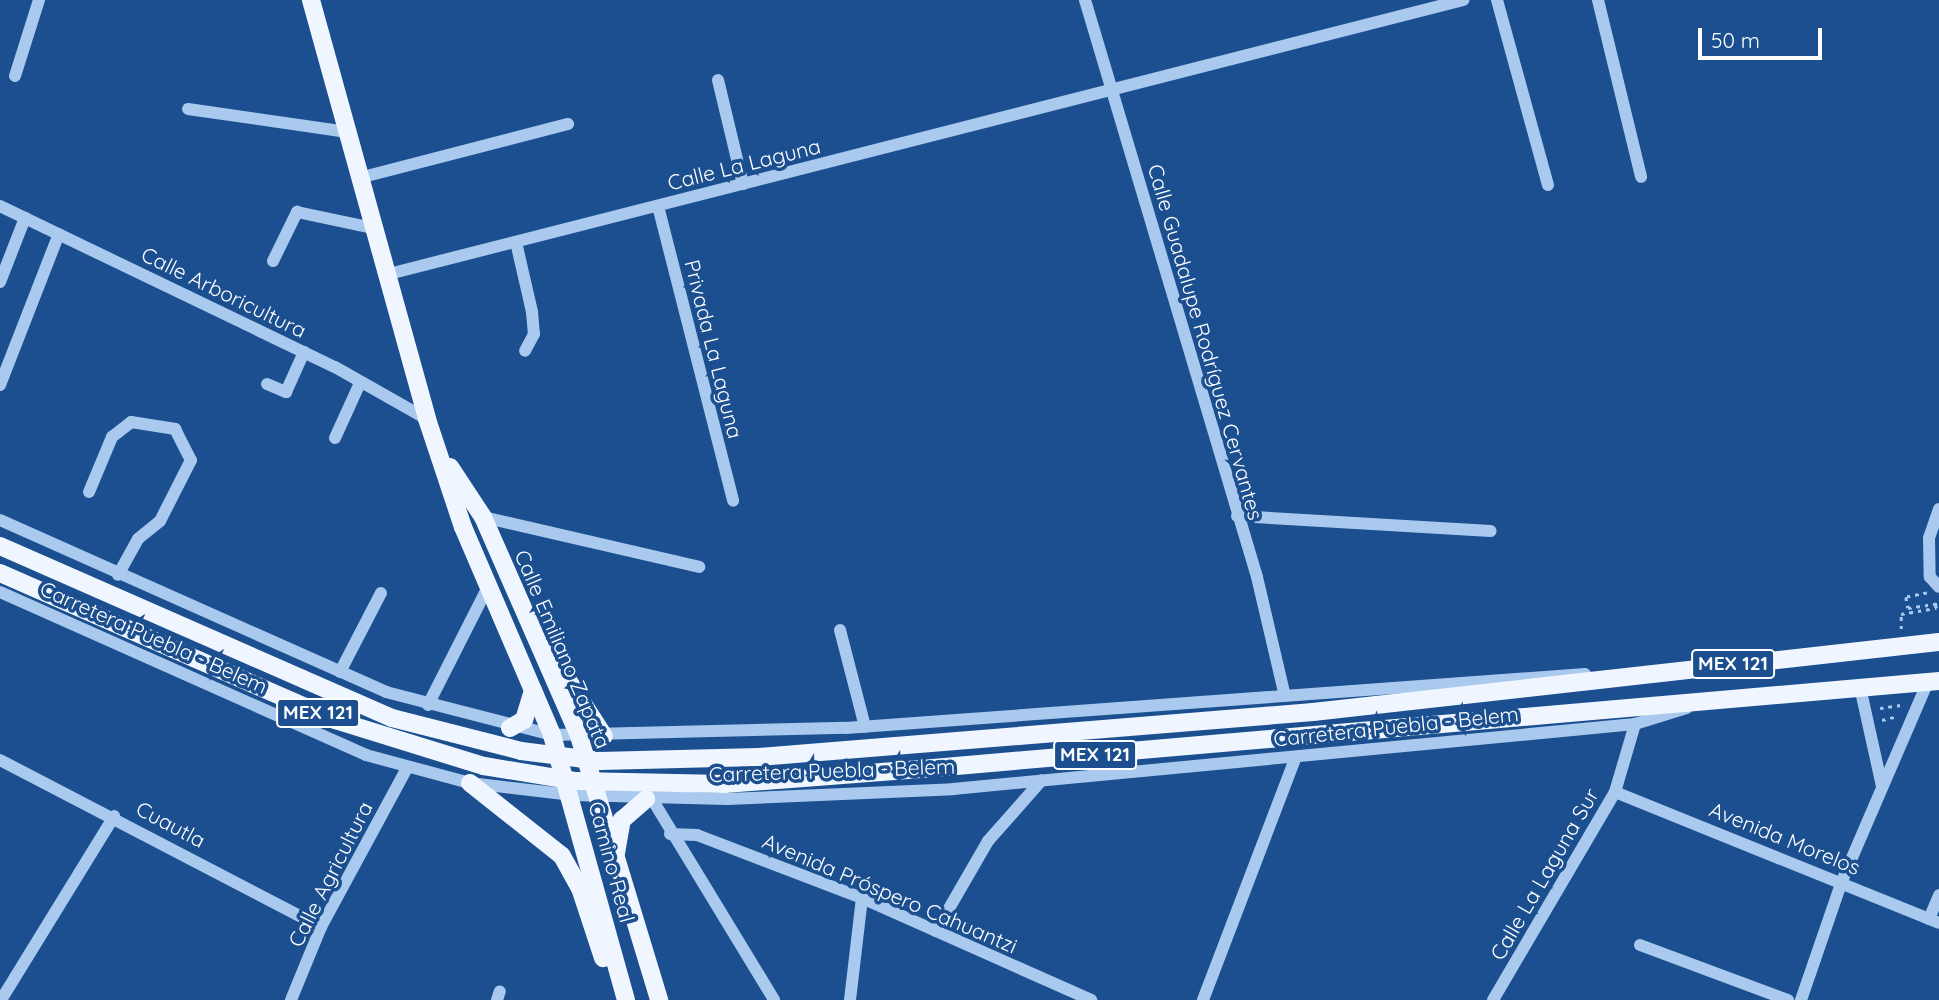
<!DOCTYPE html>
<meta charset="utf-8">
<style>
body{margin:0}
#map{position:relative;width:1939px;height:1000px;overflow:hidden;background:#1b4f8f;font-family:Quicksand,sans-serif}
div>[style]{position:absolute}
.path>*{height:2.5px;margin-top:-1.25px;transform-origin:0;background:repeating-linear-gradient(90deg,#a9c9ee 0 3.5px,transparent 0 8.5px)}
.minor>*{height:12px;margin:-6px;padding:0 6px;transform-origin:6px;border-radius:6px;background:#a9c9ee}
.major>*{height:18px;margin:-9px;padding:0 9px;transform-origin:9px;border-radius:9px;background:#f0f6ff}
span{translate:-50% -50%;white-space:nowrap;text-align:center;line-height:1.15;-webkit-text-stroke:7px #1b4f8f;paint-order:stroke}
.shield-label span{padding:2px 5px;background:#1b4f8f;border:2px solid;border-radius:5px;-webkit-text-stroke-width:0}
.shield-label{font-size:19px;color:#fff;font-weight:700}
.street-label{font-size:21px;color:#fff}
.scale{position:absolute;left:1698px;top:28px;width:124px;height:32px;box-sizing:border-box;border:4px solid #fff;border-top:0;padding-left:9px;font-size:21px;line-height:24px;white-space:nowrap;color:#fff;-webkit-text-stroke:5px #1b4f8f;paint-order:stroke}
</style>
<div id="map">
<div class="path">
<div style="left:1927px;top:593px;width:21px;rotate:169deg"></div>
<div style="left:1906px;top:597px;width:11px;rotate:80deg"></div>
<div style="left:1908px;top:608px;width:31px;rotate:-9deg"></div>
<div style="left:1901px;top:629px;width:15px;rotate:-90deg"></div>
<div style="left:1901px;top:614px;width:36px;rotate:-10deg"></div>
<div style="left:1936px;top:608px;width:6px;rotate:-99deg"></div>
<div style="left:1880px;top:708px;width:21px;rotate:-8deg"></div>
<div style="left:1882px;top:720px;width:16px;rotate:-14deg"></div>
</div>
<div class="minor">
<div style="left:1085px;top:0;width:602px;rotate:73.4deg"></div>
<div style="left:1257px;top:577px;width:122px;rotate:76.8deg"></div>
<div style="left:1497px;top:0;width:192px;rotate:74.6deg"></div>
<div style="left:1598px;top:0;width:182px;rotate:76.3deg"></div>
<div style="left:15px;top:76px;width:80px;rotate:-72.5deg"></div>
<div style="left:718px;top:80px;width:107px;rotate:76.5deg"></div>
<div style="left:188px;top:109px;width:161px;rotate:8.2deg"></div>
<div style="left:359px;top:178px;width:216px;rotate:-14.5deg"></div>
<div style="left:0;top:206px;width:372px;rotate:25.7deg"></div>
<div style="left:335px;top:367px;width:106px;rotate:29.5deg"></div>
<div style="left:658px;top:206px;width:304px;rotate:75.7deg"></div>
<div style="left:516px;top:242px;width:72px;rotate:77.1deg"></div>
<div style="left:532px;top:312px;width:22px;rotate:85deg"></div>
<div style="left:534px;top:334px;width:19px;rotate:118deg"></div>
<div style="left:273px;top:261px;width:55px;rotate:-63.9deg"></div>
<div style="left:297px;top:212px;width:78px;rotate:11.9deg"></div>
<div style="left:385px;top:275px;width:1113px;rotate:-14.31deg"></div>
<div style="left:0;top:282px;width:69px;rotate:-68.7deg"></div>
<div style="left:267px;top:384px;width:21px;rotate:23deg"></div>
<div style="left:286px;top:392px;width:44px;rotate:-65.8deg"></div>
<div style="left:0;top:385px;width:162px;rotate:-68.7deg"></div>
<div style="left:335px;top:438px;width:58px;rotate:-65.6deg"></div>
<div style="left:89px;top:492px;width:60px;rotate:-67.3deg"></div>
<div style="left:112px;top:437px;width:24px;rotate:-38deg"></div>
<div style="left:131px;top:422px;width:45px;rotate:9deg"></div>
<div style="left:175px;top:429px;width:35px;rotate:63deg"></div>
<div style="left:191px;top:460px;width:68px;rotate:116.9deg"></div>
<div style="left:160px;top:521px;width:28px;rotate:141deg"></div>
<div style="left:138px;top:539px;width:41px;rotate:119.1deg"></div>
<div style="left:1939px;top:509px;width:31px;rotate:109deg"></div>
<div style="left:1929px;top:538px;width:39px;rotate:89deg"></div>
<div style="left:1930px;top:577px;width:13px;rotate:48deg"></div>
<div style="left:1237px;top:516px;width:254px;rotate:3.4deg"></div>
<div style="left:483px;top:517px;width:222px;rotate:13deg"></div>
<div style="left:0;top:520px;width:423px;rotate:24deg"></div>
<div style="left:386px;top:692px;width:171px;rotate:14.5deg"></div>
<div style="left:552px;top:735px;width:294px;rotate:-1.4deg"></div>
<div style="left:846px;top:728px;width:741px;rotate:-4.18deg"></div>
<div style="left:0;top:592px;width:401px;rotate:24deg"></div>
<div style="left:366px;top:755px;width:108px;rotate:15.1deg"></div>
<div style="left:470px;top:783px;width:103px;rotate:6.7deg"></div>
<div style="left:572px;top:795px;width:155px;rotate:1.5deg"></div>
<div style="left:727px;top:799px;width:226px;rotate:-2.5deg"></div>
<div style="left:953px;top:789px;width:685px;rotate:-5.44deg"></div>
<div style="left:1635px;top:724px;width:54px;rotate:-17.1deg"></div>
<div style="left:840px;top:630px;width:100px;rotate:75.5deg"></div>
<div style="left:340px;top:672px;width:89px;rotate:-62.6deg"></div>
<div style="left:1860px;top:687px;width:101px;rotate:77.5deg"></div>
<div style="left:428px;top:705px;width:135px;rotate:-63.1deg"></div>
<div style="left:0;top:760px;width:362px;rotate:27.5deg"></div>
<div style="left:1615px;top:792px;width:349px;rotate:22deg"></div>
<div style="left:652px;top:799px;width:235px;rotate:58.7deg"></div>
<div style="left:670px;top:834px;width:27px;rotate:2deg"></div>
<div style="left:697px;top:835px;width:177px;rotate:20.9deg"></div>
<div style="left:862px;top:898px;width:251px;rotate:24deg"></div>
<div style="left:1929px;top:919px;width:26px;rotate:-67deg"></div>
<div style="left:936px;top:931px;width:104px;rotate:-60deg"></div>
<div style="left:988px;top:841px;width:81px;rotate:-48.5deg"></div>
<div style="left:1640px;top:945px;width:158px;rotate:20.4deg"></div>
<div style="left:1px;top:1000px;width:216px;rotate:-58.4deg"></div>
<div style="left:291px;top:1000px;width:79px;rotate:-67.7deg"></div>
<div style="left:321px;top:927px;width:181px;rotate:-61.6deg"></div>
<div style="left:497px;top:1000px;width:9px;rotate:-72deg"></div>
<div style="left:850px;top:1000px;width:103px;rotate:-83.3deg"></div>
<div style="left:1203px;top:1000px;width:258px;rotate:-69.1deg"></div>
<div style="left:1493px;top:1000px;width:241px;rotate:-59.6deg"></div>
<div style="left:1615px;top:792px;width:71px;rotate:-73.6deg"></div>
<div style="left:1801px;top:1000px;width:126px;rotate:-71deg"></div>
<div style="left:1842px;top:881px;width:218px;rotate:-66.7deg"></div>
</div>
<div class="major">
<div style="left:311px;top:0;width:435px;rotate:74.5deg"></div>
<div style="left:427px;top:419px;width:114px;rotate:71.6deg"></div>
<div style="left:463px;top:527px;width:226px;rotate:66.8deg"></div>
<div style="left:552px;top:735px;width:275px;rotate:74.4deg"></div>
<div style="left:450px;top:467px;width:60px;rotate:56.6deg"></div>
<div style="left:483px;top:517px;width:239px;rotate:66.3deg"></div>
<div style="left:579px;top:736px;width:276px;rotate:73.1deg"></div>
<div style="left:0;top:546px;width:428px;rotate:23.7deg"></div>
<div style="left:392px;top:718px;width:133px;rotate:14.3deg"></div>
<div style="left:521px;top:751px;width:80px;rotate:7.2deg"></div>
<div style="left:600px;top:761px;width:159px;rotate:-1.4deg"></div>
<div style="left:759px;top:757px;width:556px;rotate:-4.64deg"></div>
<div style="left:1313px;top:712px;width:630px;rotate:-6.38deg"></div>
<div style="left:0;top:573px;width:366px;rotate:23.7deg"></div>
<div style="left:335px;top:720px;width:156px;rotate:17.2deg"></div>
<div style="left:484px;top:766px;width:93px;rotate:9.3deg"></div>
<div style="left:576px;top:781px;width:149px;rotate:1.2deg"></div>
<div style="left:725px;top:784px;width:209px;rotate:-4.4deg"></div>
<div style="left:933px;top:768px;width:1010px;rotate:-4.94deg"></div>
<div style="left:549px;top:651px;width:101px;rotate:57.1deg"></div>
<div style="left:510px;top:728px;width:16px;rotate:-30deg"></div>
<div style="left:524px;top:720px;width:31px;rotate:-73deg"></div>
<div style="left:470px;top:783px;width:117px;rotate:38.4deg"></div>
<div style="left:562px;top:856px;width:37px;rotate:61deg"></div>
<div style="left:580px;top:888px;width:74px;rotate:71.8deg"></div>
<div style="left:616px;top:853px;width:34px;rotate:-80deg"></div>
<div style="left:622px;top:820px;width:32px;rotate:-41deg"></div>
</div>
<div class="shield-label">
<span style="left:1733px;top:664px">MEX 121</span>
<span style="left:318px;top:713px">MEX 121</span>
<span style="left:1095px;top:755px">MEX 121</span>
</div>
<div class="street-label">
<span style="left:744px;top:164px;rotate:-14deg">Calle La Laguna</span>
<span style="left:224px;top:292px;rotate:26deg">Calle Arboricultura</span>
<span style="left:1206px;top:342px;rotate:74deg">Calle Guadalupe Rodríguez Cervantes</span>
<span style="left:714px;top:349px;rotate:76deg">Privada La Laguna</span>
<span style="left:154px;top:637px;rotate:24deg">Carretera Puebla - Belem</span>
<span style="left:563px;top:649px;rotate:67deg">Calle Emiliano Zapata</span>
<span style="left:1396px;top:726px;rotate:-6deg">Carretera Puebla - Belem</span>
<span style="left:832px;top:770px;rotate:-2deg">Carretera Puebla - Belem</span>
<span style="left:171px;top:824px;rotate:28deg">Cuautla</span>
<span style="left:1785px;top:838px;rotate:22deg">Avenida Morelos</span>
<span style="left:612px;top:862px;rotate:75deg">Camino Real</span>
<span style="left:330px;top:874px;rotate:-63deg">Calle Agricultura</span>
<span style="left:1544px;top:874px;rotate:-60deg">Calle La Laguna Sur</span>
<span style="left:890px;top:893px;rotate:23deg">Avenida Próspero Cahuantzi</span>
</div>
<div class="scale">50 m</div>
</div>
